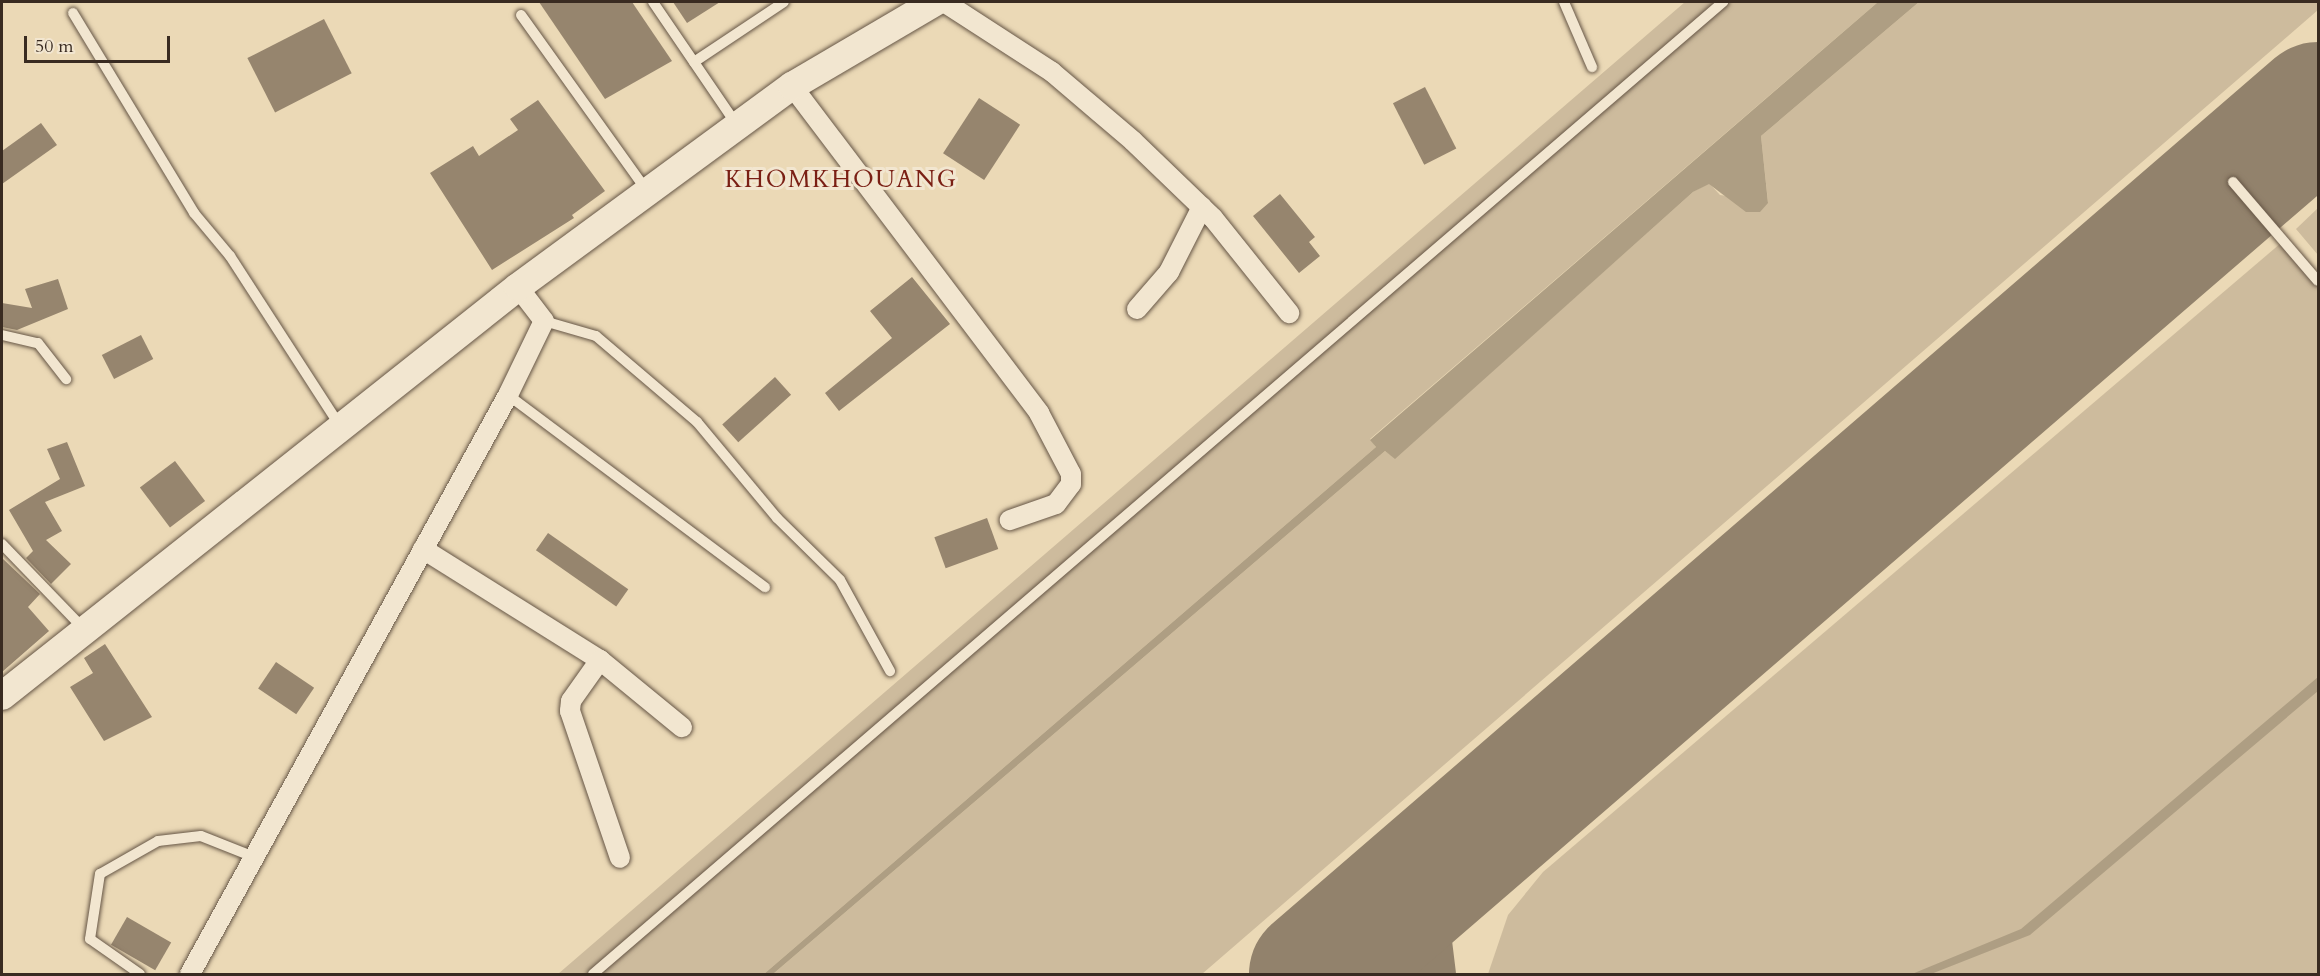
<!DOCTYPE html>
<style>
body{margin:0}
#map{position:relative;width:2320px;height:976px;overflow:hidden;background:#ebd9b6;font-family:Cardo,serif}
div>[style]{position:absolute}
.green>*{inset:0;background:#cdbb9d}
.water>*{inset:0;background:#ae9e83}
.taxiway>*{height:52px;margin:-26px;padding:0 26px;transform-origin:26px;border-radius:26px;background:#92826c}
.runway>*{height:132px;margin:-66px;padding:0 66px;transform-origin:66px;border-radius:66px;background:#92826c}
.building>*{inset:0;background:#96856e;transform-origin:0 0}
.roads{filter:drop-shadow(0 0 2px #665646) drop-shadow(0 0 2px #665646)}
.lane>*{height:10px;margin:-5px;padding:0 5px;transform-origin:5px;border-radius:5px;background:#f2e6d0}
.street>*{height:20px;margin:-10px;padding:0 10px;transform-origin:10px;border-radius:10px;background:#f2e6d0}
.secondary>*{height:28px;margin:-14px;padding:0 14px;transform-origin:14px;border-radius:14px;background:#f2e6d0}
span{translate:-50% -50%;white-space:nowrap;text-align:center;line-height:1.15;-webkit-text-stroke:6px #f2e6d0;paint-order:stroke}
.quarter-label{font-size:24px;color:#7a1f14;letter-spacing:1.5px}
.frame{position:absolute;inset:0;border:3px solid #392b21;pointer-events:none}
.scale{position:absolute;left:24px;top:36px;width:146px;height:27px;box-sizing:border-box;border:3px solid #392b21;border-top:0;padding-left:8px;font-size:18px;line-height:21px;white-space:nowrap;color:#392b21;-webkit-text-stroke:4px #f2e6d0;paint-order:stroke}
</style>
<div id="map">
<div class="green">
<div style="clip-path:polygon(1685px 2px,1878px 2px,1370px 439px,1376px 447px,764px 974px,558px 974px)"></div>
<div style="clip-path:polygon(1919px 2px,2318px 2px,2318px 10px,1202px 974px,773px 974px,1385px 451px,1395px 458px,1693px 192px,1709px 183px,1720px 195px,1768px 202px,1761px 136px)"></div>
<div style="clip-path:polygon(2318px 208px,2318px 255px,2296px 229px)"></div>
<div style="clip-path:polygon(2281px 243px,2318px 287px,2318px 974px,1488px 974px,1508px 915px,1543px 872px)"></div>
</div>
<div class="water">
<div style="clip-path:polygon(1878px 2px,1919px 2px,1761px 136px,1768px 203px,1760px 212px,1746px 212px,1709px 184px,1693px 192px,1395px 459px,1385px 451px,773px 974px,764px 974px,1376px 447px,1370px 440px)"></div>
<div style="clip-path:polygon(2318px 677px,2318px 691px,2030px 935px,1931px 974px,1912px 974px,2021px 929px)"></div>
</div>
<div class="taxiway">
<div style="left:1419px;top:885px;width:90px;rotate:83deg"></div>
</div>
<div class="runway">
<div style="left:1315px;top:974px;width:1325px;rotate:-40.81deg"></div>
</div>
<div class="building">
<div style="clip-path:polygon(539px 2px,632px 2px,672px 61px,605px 99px)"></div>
<div style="clip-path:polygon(673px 2px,720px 2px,687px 23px)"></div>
<div style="left:324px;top:19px;width:61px;height:86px;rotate:63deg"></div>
<div style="left:1425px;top:87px;width:69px;height:36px;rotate:63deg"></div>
<div style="left:979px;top:98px;width:49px;height:66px;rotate:33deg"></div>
<div style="clip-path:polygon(538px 100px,605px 191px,572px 215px,574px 218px,492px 270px,430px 173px,473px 146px,479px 156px,518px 130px,510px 119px)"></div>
<div style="clip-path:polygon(41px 123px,57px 145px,2px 184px,2px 151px)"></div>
<div style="clip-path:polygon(1280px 194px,1315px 237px,1309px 242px,1320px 256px,1299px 273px,1253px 216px)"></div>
<div style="clip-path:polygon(912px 277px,950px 324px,839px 411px,825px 393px,892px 338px,870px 311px)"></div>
<div style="clip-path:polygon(58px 279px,68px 309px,17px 330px,2px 327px,2px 303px,32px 308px,25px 289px)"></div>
<div style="left:141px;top:335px;width:27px;height:44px;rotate:63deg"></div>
<div style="left:775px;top:377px;width:24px;height:71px;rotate:48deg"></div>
<div style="clip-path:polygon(67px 442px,85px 486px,45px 502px,62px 531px,46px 540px,71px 564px,51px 584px,26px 558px,33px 551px,9px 510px,60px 479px,47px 449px)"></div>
<div style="left:175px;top:461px;width:50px;height:44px;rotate:53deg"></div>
<div style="left:987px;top:518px;width:33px;height:56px;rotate:70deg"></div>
<div style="left:548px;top:533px;width:98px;height:21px;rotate:35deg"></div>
<div style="clip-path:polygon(2px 558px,40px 594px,28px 607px,49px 631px,2px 672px)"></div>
<div style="clip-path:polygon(105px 644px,152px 717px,104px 741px,70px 687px,93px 673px,84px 658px)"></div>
<div style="left:276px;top:662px;width:46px;height:32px;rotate:34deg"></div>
<div style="left:127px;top:917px;width:51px;height:32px;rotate:30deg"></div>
</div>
<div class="roads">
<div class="lane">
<div style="left:653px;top:2px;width:149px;rotate:55.7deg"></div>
<div style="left:1564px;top:2px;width:71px;rotate:66.7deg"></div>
<div style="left:73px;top:13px;width:234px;rotate:58.8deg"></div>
<div style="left:194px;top:213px;width:56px;rotate:50.1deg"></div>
<div style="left:230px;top:256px;width:202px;rotate:57.1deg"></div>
<div style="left:521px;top:15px;width:216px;rotate:54.4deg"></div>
<div style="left:694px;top:62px;width:108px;rotate:-33.7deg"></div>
<div style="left:2233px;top:182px;width:130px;rotate:49.4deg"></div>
<div style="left:544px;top:321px;width:54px;rotate:16.1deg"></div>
<div style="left:596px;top:336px;width:133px;rotate:40.4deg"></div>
<div style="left:697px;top:422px;width:125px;rotate:50.2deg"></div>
<div style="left:777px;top:518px;width:88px;rotate:44.5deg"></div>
<div style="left:840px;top:580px;width:104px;rotate:61.2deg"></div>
<div style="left:2px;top:335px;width:37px;rotate:13deg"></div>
<div style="left:38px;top:343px;width:46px;rotate:52.1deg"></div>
<div style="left:508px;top:395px;width:321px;rotate:36.8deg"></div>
<div style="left:2px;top:544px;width:120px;rotate:46deg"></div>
<div style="left:140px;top:974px;width:61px;rotate:-145deg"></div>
<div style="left:90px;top:939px;width:66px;rotate:-81.3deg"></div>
<div style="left:100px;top:874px;width:67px;rotate:-29.6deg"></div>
<div style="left:158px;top:841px;width:43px;rotate:-6.6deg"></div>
<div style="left:201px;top:836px;width:57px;rotate:21.6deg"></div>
<div style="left:593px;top:974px;width:1491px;rotate:-40.7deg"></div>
</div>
<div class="street">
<div style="left:944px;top:2px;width:129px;rotate:32.9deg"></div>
<div style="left:1052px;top:72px;width:106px;rotate:40.4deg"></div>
<div style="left:1133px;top:141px;width:111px;rotate:43.9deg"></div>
<div style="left:1213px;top:218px;width:122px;rotate:51.3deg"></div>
<div style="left:792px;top:86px;width:410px;rotate:52.9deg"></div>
<div style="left:1039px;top:413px;width:69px;rotate:62.3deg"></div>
<div style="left:1071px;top:474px;width:10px;rotate:90deg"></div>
<div style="left:1071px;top:484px;width:25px;rotate:127deg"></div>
<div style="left:1056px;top:504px;width:49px;rotate:160.8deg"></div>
<div style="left:1137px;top:309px;width:49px;rotate:-49.1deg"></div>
<div style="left:1169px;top:272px;width:73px;rotate:-63.1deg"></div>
<div style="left:423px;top:549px;width:209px;rotate:32.1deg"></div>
<div style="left:600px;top:660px;width:106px;rotate:39.3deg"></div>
<div style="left:600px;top:660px;width:50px;rotate:125.3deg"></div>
<div style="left:571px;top:701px;width:10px;rotate:96deg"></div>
<div style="left:570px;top:711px;width:155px;rotate:71.2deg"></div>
<div style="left:190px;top:974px;width:661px;rotate:-61.22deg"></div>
<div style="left:508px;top:395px;width:82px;rotate:-64.1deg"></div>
<div style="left:544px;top:321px;width:43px;rotate:-127.4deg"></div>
</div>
<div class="secondary">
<div style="left:2px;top:696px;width:658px;rotate:-38.4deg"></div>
<div style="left:518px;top:287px;width:340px;rotate:-36.3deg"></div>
<div style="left:792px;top:86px;width:166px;rotate:-30.4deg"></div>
</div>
</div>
<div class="quarter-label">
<span style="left:841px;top:180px">KHOMKHOUANG</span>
</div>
<div class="frame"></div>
<div class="scale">50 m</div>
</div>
